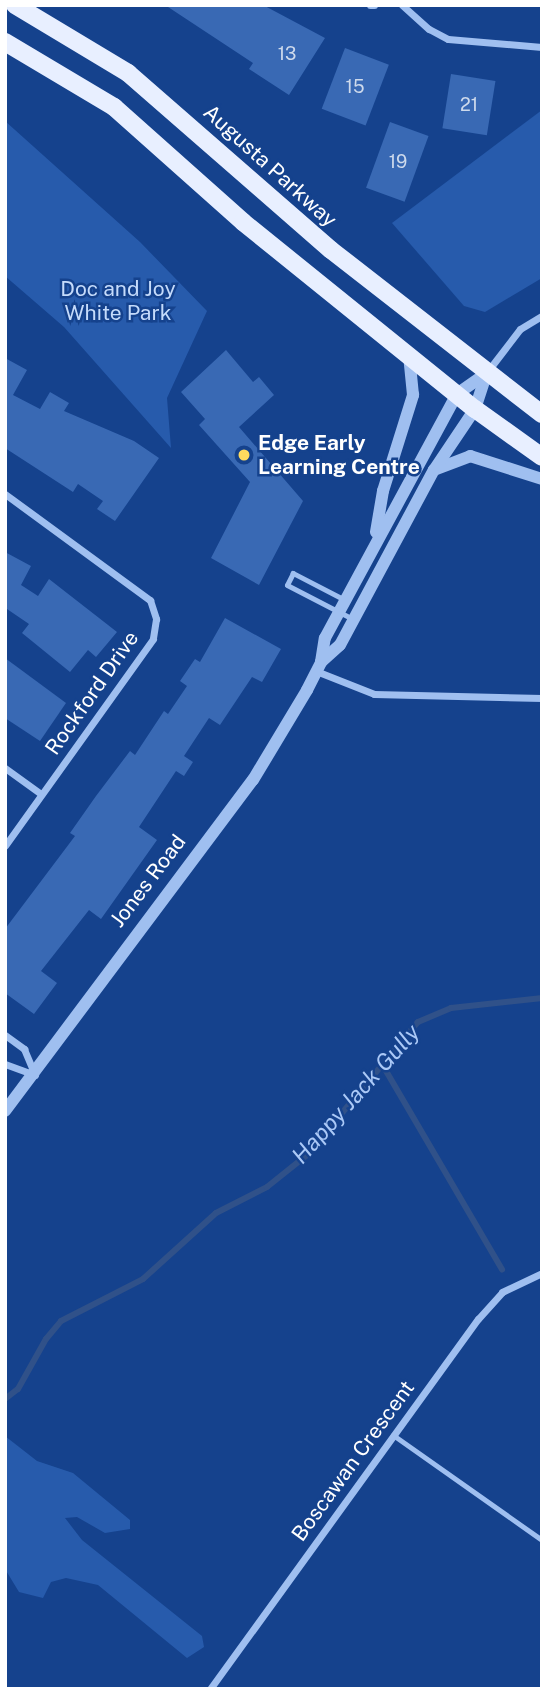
<!DOCTYPE html>
<style>
body{margin:0}
#map{position:relative;width:547px;height:1694px;overflow:hidden;background:#15428d;font-family:"Public Sans",sans-serif}
div>[style]{position:absolute}
.green>*{inset:0;background:#275bac}
.stream>*{height:6px;margin:-3px;padding:0 3px;transform-origin:3px;border-radius:3px;background:#305189}
.building>*{inset:0;background:#3969b4;transform-origin:0 0}
.service>*{height:5px;margin:-2.5px;padding:0 2.5px;transform-origin:2.5px;border-radius:2.5px;background:#9fbff0}
.minor>*{height:7px;margin:-3.5px;padding:0 3.5px;transform-origin:3.5px;border-radius:3.5px;background:#9fbff0}
.tertiary>*{height:12px;margin:-6px;padding:0 6px;transform-origin:6px;border-radius:6px;background:#9fbff0}
.primary>*{height:18px;margin:-9px;padding:0 9px;transform-origin:9px;border-radius:9px;background:#e8efff}
.dots>*{width:19px;height:19px;translate:-50% -50%;box-sizing:border-box;border:4px solid #15428d;border-radius:50%}
span{translate:-50% -50%;white-space:nowrap;text-align:center;line-height:1.15;-webkit-text-stroke:5px #15428d;paint-order:stroke}
.number-label{font-size:18px;color:#cedaec}
.number-label span{-webkit-text-stroke-width:0}
.street-label{font-size:21px;color:#fff}
.park-label{font-size:21px;color:#c5dbfb}
.poi-label{font-size:21px;color:#fff;font-weight:700}
.left{translate:0 -50%;text-align:left}
.water-label{font-size:23px;color:#abc9f7;font-style:italic}
.frame{position:absolute;inset:0;border:7px solid #fff;pointer-events:none}
</style>
<div id="map">
<div class="green">
<div style="clip-path:polygon(542px 110px,542px 278px,485px 312px,464px 306px,392px 223px)"></div>
<div style="clip-path:polygon(5px 121px,140px 242px,207px 311px,167px 398px,171px 448px,64px 327px,5px 276px)"></div>
<div style="clip-path:polygon(5px 1436px,37px 1461px,73px 1473px,130px 1520px,130px 1529px,105px 1533px,77px 1517px,65px 1518px,82px 1540px,202px 1636px,204px 1647px,187px 1658px,98px 1585px,66px 1578px,51px 1582px,43px 1598px,19px 1592px,5px 1569px)"></div>
</div>
<div class="stream">
<div style="left:382px;top:1064px;width:238px;rotate:59.7deg"></div>
<div style="left:5px;top:1399px;width:16px;rotate:-38deg"></div>
<div style="left:18px;top:1389px;width:57px;rotate:-60.8deg"></div>
<div style="left:46px;top:1339px;width:23px;rotate:-50deg"></div>
<div style="left:61px;top:1321px;width:92px;rotate:-27.1deg"></div>
<div style="left:143px;top:1279px;width:98px;rotate:-42.1deg"></div>
<div style="left:216px;top:1213px;width:57px;rotate:-27deg"></div>
<div style="left:267px;top:1187px;width:51px;rotate:-38.7deg"></div>
<div style="left:307px;top:1155px;width:173px;rotate:-50.2deg"></div>
<div style="left:418px;top:1022px;width:36px;rotate:-23deg"></div>
<div style="left:451px;top:1008px;width:92px;rotate:-6.3deg"></div>
</div>
<div class="building">
<div style="clip-path:polygon(165px 5px,263px 5px,325px 38px,289px 95px,249px 69px,253px 63px)"></div>
<div style="left:345px;top:48px;width:47px;height:65px;rotate:21deg"></div>
<div style="left:451px;top:74px;width:45px;height:55px;rotate:9deg"></div>
<div style="left:390px;top:122px;width:41px;height:70px;rotate:20deg"></div>
<div style="clip-path:polygon(226px 350px,253px 382px,259px 377px,274px 395px,239px 427px,303px 501px,259px 585px,211px 558px,250px 482px,199px 425px,205px 419px,181px 392px)"></div>
<div style="clip-path:polygon(5px 358px,27px 370px,13px 395px,40px 409px,50px 392px,69px 403px,64px 411px,134px 441px,159px 458px,115px 521px,97px 509px,103px 501px,78px 484px,73px 492px,5px 448px)"></div>
<div style="clip-path:polygon(5px 552px,31px 566px,21px 585px,38px 596px,49px 579px,117px 632px,96px 657px,88px 650px,70px 672px,22px 633px,29px 624px,7px 609px,5px 613px)"></div>
<div style="clip-path:polygon(225px 618px,281px 649px,262px 682px,252px 677px,220px 725px,209px 718px,184px 756px,193px 762px,184px 776px,176px 771px,139px 827px,157px 840px,101px 919px,89px 910px,41px 971px,57px 983px,34px 1014px,5px 993px,5px 929px,75px 836px,70px 833px,96px 796px,130px 751px,135px 755px,164px 711px,168px 714px,187px 686px,180px 681px,195px 659px,200px 662px)"></div>
<div style="clip-path:polygon(5px 658px,66px 703px,40px 741px,5px 718px)"></div>
</div>
<div class="service">
<div style="left:345px;top:600px;width:59px;rotate:-152.6deg"></div>
<div style="left:293px;top:573px;width:13px;rotate:117deg"></div>
<div style="left:287px;top:585px;width:74px;rotate:27.3deg"></div>
<div style="left:393px;top:1435px;width:182px;rotate:35.2deg"></div>
</div>
<div class="minor">
<div style="left:370px;top:5px;width:4px"></div>
<div style="left:402px;top:5px;width:36px;rotate:42deg"></div>
<div style="left:429px;top:29px;width:21px;rotate:28deg"></div>
<div style="left:448px;top:39px;width:94px;rotate:4.9deg"></div>
<div style="left:487px;top:372px;width:54px;rotate:-52.5deg"></div>
<div style="left:520px;top:329px;width:26px;rotate:-31deg"></div>
<div style="left:5px;top:494px;width:180px;rotate:36.2deg"></div>
<div style="left:150px;top:600px;width:20px;rotate:72deg"></div>
<div style="left:156px;top:619px;width:20px;rotate:99deg"></div>
<div style="left:153px;top:639px;width:254px;rotate:125.6deg"></div>
<div style="left:316px;top:671px;width:62px;rotate:21.6deg"></div>
<div style="left:374px;top:694px;width:168px;rotate:1.4deg"></div>
<div style="left:5px;top:768px;width:44px;rotate:35.8deg"></div>
<div style="left:5px;top:1035px;width:24px;rotate:36deg"></div>
<div style="left:24px;top:1049px;width:25px;rotate:67deg"></div>
<div style="left:5px;top:1064px;width:32px;rotate:20deg"></div>
<div style="left:210px;top:1689px;width:457px;rotate:-54.1deg"></div>
<div style="left:478px;top:1319px;width:36px;rotate:-48deg"></div>
<div style="left:502px;top:1292px;width:44px;rotate:-25.4deg"></div>
</div>
<div class="tertiary">
<div style="left:434px;top:470px;width:39px;rotate:-21deg"></div>
<div style="left:470px;top:456px;width:76px;rotate:17.7deg"></div>
<div style="left:376px;top:532px;width:42px;rotate:-80.3deg"></div>
<div style="left:383px;top:491px;width:101px;rotate:-72.6deg"></div>
<div style="left:413px;top:395px;width:40px;rotate:-95.7deg"></div>
<div style="left:321px;top:662px;width:25px;rotate:-42deg"></div>
<div style="left:340px;top:645px;width:199px;rotate:-61.8deg"></div>
<div style="left:434px;top:470px;width:73px;rotate:-56.1deg"></div>
<div style="left:475px;top:409px;width:38px;rotate:-72deg"></div>
<div style="left:5px;top:1111px;width:414px;rotate:-53.2deg"></div>
<div style="left:253px;top:780px;width:105px;rotate:-59deg"></div>
<div style="left:307px;top:690px;width:31px;rotate:-63deg"></div>
<div style="left:321px;top:662px;width:24px;rotate:-81deg"></div>
<div style="left:325px;top:638px;width:277px;rotate:-61.6deg"></div>
<div style="left:457px;top:394px;width:37px;rotate:-35deg"></div>
</div>
<div class="primary">
<div style="left:15px;top:5px;width:132px;rotate:31deg"></div>
<div style="left:128px;top:73px;width:269px;rotate:41.1deg"></div>
<div style="left:331px;top:250px;width:267px;rotate:37.9deg"></div>
<div style="left:5px;top:42px;width:127px;rotate:30.8deg"></div>
<div style="left:114px;top:107px;width:173px;rotate:41.7deg"></div>
<div style="left:243px;top:222px;width:298px;rotate:38.9deg"></div>
<div style="left:475px;top:409px;width:82px;rotate:35.6deg"></div>
</div>
<div class="dots">
<div style="left:244px;top:455px;background:#ffda5e"></div>
</div>
<div class="number-label">
<span style="left:287px;top:54px">13</span>
<span style="left:355px;top:87px">15</span>
<span style="left:469px;top:105px">21</span>
<span style="left:398px;top:162px">19</span>
</div>
<div class="street-label">
<span style="left:270px;top:166px;rotate:42deg">Augusta Parkway</span>
<span style="left:92px;top:693px;rotate:-55deg">Rockford Drive</span>
<span style="left:148px;top:881px;rotate:-53deg">Jones Road</span>
<span style="left:353px;top:1461px;rotate:-54deg">Boscawan Crescent</span>
</div>
<div class="park-label">
<span style="left:118px;top:301px">Doc and Joy<br>White Park</span>
</div>
<div class="poi-label">
<span class="left" style="left:258px;top:455px">Edge Early<br>Learning Centre</span>
</div>
<div class="water-label">
<span style="left:356px;top:1094px;rotate:-48deg">Happy Jack Gully</span>
</div>
<div class="frame"></div>
</div>
